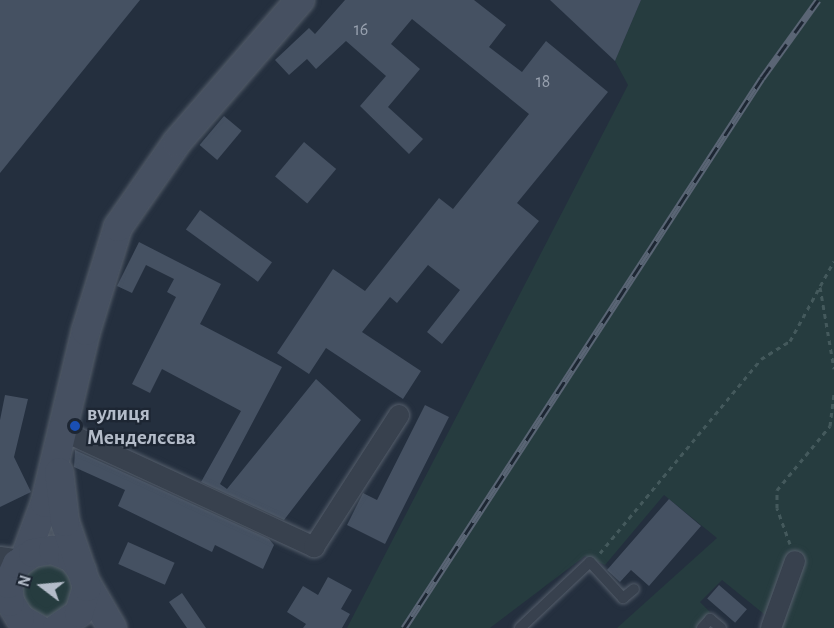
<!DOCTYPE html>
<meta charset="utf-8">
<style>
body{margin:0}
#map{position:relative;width:834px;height:628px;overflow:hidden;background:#242f3e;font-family:"Alegreya Sans",sans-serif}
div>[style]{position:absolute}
.green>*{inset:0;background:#263c3f}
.building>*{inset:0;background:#455162;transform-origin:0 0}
.path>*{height:3px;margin-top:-1.5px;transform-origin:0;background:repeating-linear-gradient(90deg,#44595c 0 4.5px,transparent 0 9px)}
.roads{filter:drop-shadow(0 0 2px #565f6c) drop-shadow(0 0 2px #565f6c)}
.lane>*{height:10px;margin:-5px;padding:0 5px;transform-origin:5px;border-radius:5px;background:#38414e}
.street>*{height:20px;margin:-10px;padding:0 10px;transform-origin:10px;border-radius:10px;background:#38414e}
.secondary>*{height:28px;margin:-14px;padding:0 14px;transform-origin:14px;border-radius:14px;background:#465061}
.rail>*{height:7px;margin-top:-3.5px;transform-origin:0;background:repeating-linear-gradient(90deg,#1d2633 0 14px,#5a6575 0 28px);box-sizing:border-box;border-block:2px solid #5a6575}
.dots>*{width:16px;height:16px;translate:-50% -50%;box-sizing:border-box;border:3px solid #1d2633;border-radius:50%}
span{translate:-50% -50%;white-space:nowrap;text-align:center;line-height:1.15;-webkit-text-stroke:4.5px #1d2633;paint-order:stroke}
.number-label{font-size:18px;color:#98a1af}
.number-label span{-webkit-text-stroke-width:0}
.poi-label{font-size:21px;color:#b4bcc9;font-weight:700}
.left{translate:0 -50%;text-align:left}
.north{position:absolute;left:12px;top:556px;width:60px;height:60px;-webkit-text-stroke:4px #1d2633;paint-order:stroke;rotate:286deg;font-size:16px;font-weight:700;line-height:24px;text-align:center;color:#b4bcc9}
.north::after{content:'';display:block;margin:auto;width:21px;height:27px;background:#b4bcc9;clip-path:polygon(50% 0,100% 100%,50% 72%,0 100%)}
</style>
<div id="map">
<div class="green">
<div style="clip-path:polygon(641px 0,834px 0,834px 628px,764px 628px,769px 618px,722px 580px,700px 602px,710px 612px,697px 628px,617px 628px,717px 538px,664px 495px,605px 565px,585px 556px,490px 628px,347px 628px,628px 85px,615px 61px)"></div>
<div style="clip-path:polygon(41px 560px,69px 568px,77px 598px,47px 620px,26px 611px,18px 582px)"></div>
</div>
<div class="building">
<div style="clip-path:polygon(0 0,140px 0,0 173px)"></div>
<div style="clip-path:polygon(345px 0,474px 0,506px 25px,489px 47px,522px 72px,546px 41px,608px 92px,517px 203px,539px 221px,442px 344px,427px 332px,460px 290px,428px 265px,397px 303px,390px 297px,362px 332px,421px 371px,403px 399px,326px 348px,309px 374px,277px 353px,333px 269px,365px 291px,439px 198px,453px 209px,529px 114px,412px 19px,391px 44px,420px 69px,388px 107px,423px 139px,409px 154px,360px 106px,386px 76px,346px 41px,316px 69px,307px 59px,289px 75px,275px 60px,309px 28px,315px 34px)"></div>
<div style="clip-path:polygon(550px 0,641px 0,615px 61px)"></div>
<div style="left:224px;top:116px;width:23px;height:38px;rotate:40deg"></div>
<div style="left:304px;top:142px;width:42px;height:45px;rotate:40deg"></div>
<div style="left:200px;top:210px;width:89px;height:24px;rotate:36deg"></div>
<div style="clip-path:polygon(139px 242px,221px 284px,200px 324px,282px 367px,220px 484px,227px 489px,316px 379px,361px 420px,284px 520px,201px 482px,241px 411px,162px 369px,150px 393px,132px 384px,176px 297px,167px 292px,174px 279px,146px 265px,132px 293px,117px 286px)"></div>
<div style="clip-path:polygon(5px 395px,28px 399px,14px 457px,31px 492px,0 507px,0 420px)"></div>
<div style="clip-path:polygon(425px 405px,449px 417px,385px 544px,347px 525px,363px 493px,377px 500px)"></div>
<div style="clip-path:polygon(75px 450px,269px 539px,274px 545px,263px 569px,215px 545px,212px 552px,118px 506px,125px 490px,74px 467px)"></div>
<div style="clip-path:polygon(669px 499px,701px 526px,649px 586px,631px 570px,620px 582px,607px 570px)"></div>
<div style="left:128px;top:542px;width:51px;height:24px;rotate:24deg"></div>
<div style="clip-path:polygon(328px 577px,352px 590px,341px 609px,350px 614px,342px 628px,303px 628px,306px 624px,287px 612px,303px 586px,318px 595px)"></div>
<div style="left:719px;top:585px;width:37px;height:18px;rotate:41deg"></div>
<div style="clip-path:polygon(182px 593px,206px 628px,187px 628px,169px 602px)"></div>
</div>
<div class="path">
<div style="left:820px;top:287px;width:83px;rotate:80.3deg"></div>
<div style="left:790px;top:544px;width:38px;rotate:-110deg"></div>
<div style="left:777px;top:508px;width:18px;rotate:-90deg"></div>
<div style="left:777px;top:490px;width:83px;rotate:-50.4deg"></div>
<div style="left:830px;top:426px;width:32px;rotate:-83deg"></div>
<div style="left:600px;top:553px;width:252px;rotate:-50.3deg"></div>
<div style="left:761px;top:359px;width:34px;rotate:-32deg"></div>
<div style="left:790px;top:341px;width:91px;rotate:-61.2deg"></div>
</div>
<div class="roads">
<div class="lane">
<div style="left:520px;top:628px;width:96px;rotate:-43.3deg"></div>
<div style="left:590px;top:562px;width:49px;rotate:47.5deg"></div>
<div style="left:623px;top:598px;width:14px;rotate:-39deg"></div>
<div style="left:702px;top:628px;width:12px;rotate:-48deg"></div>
<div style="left:710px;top:619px;width:14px;rotate:39deg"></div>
</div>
<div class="street">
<div style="left:63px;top:431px;width:277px;rotate:24.8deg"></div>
<div style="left:314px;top:547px;width:157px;rotate:-57.2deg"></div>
<div style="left:0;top:557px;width:21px;rotate:8deg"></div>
<div style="left:771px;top:628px;width:71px;rotate:-70.3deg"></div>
</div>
<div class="secondary">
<div style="left:25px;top:557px;width:58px;rotate:-69.7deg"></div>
<div style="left:45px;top:503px;width:177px;rotate:-76.6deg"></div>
<div style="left:86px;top:331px;width:109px;rotate:-72.9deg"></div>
<div style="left:118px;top:227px;width:103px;rotate:-55.2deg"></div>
<div style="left:177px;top:142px;width:188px;rotate:-49.1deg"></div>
<div style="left:86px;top:583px;width:52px;rotate:60deg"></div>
<div style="left:37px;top:628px;width:20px;rotate:-150deg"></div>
<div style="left:20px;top:618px;width:19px;rotate:-122deg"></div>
<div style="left:10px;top:602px;width:18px;rotate:-96deg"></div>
<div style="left:8px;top:584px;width:22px;rotate:-66deg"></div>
<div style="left:17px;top:564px;width:19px;rotate:-35deg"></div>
<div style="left:33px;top:553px;width:20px;rotate:-9deg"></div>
<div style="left:53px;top:550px;width:21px;rotate:23deg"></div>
<div style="left:72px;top:558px;width:16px;rotate:52deg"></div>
<div style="left:57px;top:628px;width:27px;rotate:-34deg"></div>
<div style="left:79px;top:613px;width:27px;rotate:-73deg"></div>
<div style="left:87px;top:587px;width:69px;rotate:-108.7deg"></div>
<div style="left:65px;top:522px;width:50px;rotate:-96.8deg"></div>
</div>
</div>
<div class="rail">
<div style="left:404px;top:628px;width:656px;rotate:-56.94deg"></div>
<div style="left:762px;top:78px;width:96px;rotate:-54.3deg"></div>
</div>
<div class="dots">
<div style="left:75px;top:426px;background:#1a4fb4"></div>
</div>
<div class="number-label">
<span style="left:361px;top:30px">16</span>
<span style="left:543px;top:82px">18</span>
</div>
<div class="poi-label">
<span class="left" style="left:87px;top:426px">вулиця<br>Менделєєва</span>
</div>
<div class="north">N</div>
</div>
